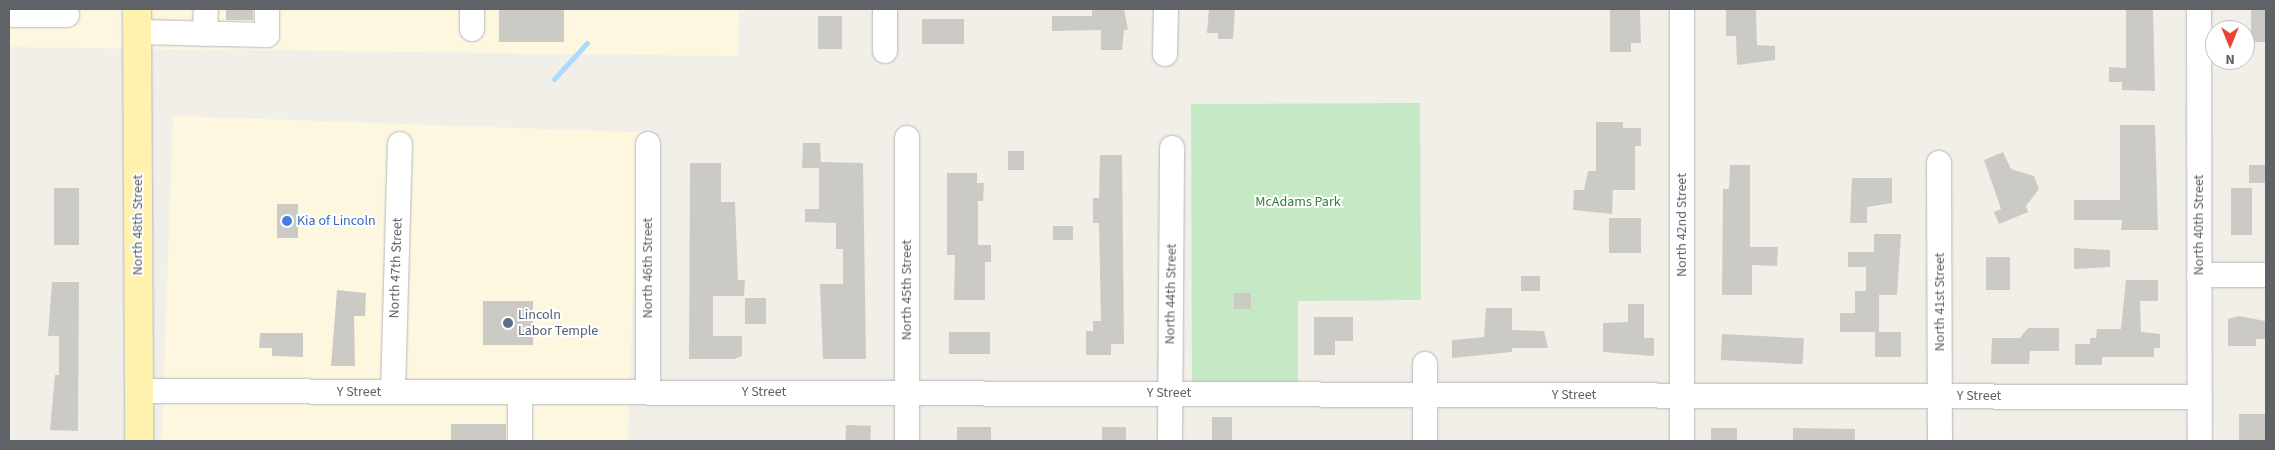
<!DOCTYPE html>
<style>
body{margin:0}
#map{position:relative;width:2275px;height:450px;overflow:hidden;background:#f1efe8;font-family:"Source Sans 3",sans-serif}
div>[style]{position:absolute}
.commercial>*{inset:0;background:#fef7e0;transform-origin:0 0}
.green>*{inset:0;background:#c5e8c5}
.stream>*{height:5px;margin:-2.5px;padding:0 2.5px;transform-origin:2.5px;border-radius:2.5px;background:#aadaff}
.building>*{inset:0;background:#cccac5;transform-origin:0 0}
.roads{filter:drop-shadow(0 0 1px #b5b8bc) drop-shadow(0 0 1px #b5b8bc)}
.minor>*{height:24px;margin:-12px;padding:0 12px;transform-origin:12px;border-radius:12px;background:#fff}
.major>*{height:28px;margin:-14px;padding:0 14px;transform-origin:14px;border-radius:14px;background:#fff2af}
.dots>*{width:14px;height:14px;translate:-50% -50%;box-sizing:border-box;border:2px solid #fff;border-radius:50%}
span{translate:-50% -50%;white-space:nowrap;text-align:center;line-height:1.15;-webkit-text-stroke:4px #fff;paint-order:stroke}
.park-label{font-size:14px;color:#348238}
.shop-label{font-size:14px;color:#366cbe}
.left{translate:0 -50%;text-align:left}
.street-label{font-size:14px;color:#5f6368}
.service-label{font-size:14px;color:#4e5e75}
.frame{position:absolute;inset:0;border:10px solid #5f6368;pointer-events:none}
.north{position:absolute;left:2205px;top:20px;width:50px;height:50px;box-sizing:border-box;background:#fff;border:1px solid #bfc1c3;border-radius:50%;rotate:180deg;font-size:14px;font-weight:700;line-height:20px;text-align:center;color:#5f6368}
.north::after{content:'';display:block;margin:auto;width:18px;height:22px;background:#ea4335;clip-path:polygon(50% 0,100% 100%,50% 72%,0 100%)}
</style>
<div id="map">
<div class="commercial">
<div style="clip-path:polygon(9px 9px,739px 9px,738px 56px,9px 47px)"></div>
<div style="left:173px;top:116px;width:466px;height:325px;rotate:2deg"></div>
</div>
<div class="green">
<div style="clip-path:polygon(1420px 103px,1421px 300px,1298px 301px,1298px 383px,1192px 384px,1191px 104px)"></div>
</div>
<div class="stream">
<div style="left:554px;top:79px;width:49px;rotate:-47.5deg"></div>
</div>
<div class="building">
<div style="left:226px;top:9px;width:27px;height:11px"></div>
<div style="left:499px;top:9px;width:65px;height:33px"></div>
<div style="clip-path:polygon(1092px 9px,1124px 9px,1128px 30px,1124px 30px,1122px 50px,1101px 50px,1101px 30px,1052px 31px,1052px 16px,1092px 16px)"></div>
<div style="clip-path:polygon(1209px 9px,1235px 9px,1233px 39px,1218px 39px,1218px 33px,1207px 33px)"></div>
<div style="clip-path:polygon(1610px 9px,1640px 9px,1641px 43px,1631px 43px,1631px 52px,1610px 52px)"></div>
<div style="clip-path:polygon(1726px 9px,1756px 9px,1757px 45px,1775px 46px,1775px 60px,1737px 65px,1736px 36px,1726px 36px)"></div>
<div style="clip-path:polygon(2126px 9px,2153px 9px,2155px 91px,2122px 90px,2122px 82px,2109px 82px,2109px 67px,2126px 68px)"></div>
<div style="left:2251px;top:9px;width:15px;height:33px"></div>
<div style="left:842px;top:16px;width:33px;height:24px;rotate:90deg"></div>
<div style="left:964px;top:19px;width:25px;height:42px;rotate:90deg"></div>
<div style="clip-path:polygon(1596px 122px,1623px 122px,1623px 128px,1641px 128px,1641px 146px,1635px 146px,1635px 190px,1613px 190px,1612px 214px,1573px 210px,1574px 190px,1584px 190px,1588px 171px,1596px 171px)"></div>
<div style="clip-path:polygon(2120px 125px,2155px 125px,2158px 230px,2121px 230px,2122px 220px,2074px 220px,2074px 200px,2120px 200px)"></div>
<div style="clip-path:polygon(803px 143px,820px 143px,821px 162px,863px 163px,866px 359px,823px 359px,820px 284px,843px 284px,843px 249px,836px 249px,836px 223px,805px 222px,805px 209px,819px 209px,819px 168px,802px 168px)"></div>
<div style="left:1008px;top:151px;width:16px;height:19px"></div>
<div style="clip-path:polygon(2003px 152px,2011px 169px,2034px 176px,2039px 189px,2026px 206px,2028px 212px,1999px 224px,1994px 212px,2001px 209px,1984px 160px)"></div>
<div style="clip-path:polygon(1100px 155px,1122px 155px,1124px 344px,1111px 344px,1111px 355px,1086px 355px,1086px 331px,1093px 331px,1093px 321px,1101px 321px,1099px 223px,1093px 223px,1093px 198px,1099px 198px)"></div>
<div style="clip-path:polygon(690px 163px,721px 163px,721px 202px,735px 202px,738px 280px,745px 280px,744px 296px,713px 296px,713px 336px,742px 336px,742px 356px,734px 359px,689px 359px)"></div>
<div style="clip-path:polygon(1730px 165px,1750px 165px,1750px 247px,1778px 247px,1777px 266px,1752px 265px,1752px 295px,1722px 295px,1723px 189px,1729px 189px)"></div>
<div style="left:2249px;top:165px;width:17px;height:18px"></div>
<div style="clip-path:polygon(947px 173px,977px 173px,977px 183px,984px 183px,983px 201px,978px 201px,978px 245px,991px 245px,991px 262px,985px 262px,985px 300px,954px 300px,955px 255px,947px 255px)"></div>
<div style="clip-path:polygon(1852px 178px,1892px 178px,1892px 203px,1867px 207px,1867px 223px,1850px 223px)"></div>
<div style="left:54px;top:188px;width:25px;height:57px"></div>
<div style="left:2231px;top:188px;width:21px;height:47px"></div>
<div style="left:277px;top:204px;width:21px;height:34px"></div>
<div style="left:1609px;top:218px;width:32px;height:35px"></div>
<div style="left:1053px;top:226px;width:20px;height:14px"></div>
<div style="clip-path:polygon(1874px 234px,1901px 234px,1897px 295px,1879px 295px,1879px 332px,1840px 332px,1840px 313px,1855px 313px,1855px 291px,1866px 291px,1866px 267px,1848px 267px,1848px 252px,1874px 252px)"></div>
<div style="clip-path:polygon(2074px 248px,2110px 250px,2110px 267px,2074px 269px)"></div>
<div style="left:1986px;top:257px;width:24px;height:33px"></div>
<div style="left:1521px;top:276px;width:19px;height:15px"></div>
<div style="clip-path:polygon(2126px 280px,2158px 280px,2158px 301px,2140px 301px,2141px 332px,2160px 334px,2160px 348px,2154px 348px,2154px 357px,2102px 357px,2102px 365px,2075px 365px,2075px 344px,2090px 344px,2090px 338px,2096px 338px,2097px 329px,2121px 329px)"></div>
<div style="clip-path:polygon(52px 282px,79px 282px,78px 431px,50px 430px,55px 375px,59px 375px,59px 336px,48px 336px)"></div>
<div style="clip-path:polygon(337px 290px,366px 293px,365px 316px,354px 316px,355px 366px,331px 366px)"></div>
<div style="left:1234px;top:293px;width:17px;height:16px"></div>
<div style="left:745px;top:298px;width:21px;height:26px"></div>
<div style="left:483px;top:301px;width:50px;height:44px"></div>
<div style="clip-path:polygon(1628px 304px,1644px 304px,1644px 338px,1654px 338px,1654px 356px,1603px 352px,1603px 323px,1628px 322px)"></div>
<div style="clip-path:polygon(1486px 308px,1512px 308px,1512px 330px,1544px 331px,1548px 348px,1512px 348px,1512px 352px,1452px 358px,1452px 340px,1484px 337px)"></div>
<div style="clip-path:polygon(2239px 316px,2265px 321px,2265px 339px,2256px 339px,2256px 346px,2228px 346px,2228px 319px)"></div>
<div style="clip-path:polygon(1314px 317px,1353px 317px,1353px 341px,1335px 341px,1335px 355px,1314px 355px)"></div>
<div style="clip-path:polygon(2028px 328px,2059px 328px,2059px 351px,2030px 351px,2029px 364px,1991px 364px,1992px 338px,2020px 338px)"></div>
<div style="left:949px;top:332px;width:41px;height:22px"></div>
<div style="left:1875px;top:332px;width:26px;height:25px"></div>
<div style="clip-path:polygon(260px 333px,303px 333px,303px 357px,272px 356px,272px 348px,259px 348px)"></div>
<div style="left:1722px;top:334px;width:82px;height:26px;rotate:3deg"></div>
<div style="left:2239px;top:414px;width:27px;height:26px"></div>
<div style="left:1212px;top:417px;width:20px;height:24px"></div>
<div style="left:451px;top:424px;width:55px;height:17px"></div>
<div style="left:846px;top:425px;width:25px;height:16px;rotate:2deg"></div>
<div style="left:957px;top:427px;width:34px;height:14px"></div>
<div style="left:1102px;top:427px;width:24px;height:14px"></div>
<div style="left:1711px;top:428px;width:26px;height:13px"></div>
<div style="left:1793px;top:428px;width:62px;height:13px;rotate:1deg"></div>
</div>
<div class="roads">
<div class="minor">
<div style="left:885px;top:9px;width:42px;rotate:90deg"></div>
<div style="left:1682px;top:9px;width:432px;rotate:90deg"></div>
<div style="left:2199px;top:9px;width:432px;rotate:89.9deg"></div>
<div style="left:9px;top:15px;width:58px"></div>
<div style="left:472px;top:29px;width:20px;rotate:-90deg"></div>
<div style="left:137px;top:32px;width:130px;rotate:1.3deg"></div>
<div style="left:267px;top:35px;width:26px;rotate:-90deg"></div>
<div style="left:205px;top:34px;width:25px;rotate:-88deg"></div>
<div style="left:1165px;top:54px;width:45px;rotate:-88.7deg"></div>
<div style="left:648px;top:144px;width:248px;rotate:90deg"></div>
<div style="left:1939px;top:163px;width:278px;rotate:89.8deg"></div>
<div style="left:2199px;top:275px;width:67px"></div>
<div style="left:1425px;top:364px;width:77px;rotate:90deg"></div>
<div style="left:138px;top:391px;width:2061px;rotate:0.17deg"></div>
<div style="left:393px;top:392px;width:248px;rotate:-88.4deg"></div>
<div style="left:520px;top:392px;width:49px;rotate:90deg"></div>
<div style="left:907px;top:441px;width:303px;rotate:-90deg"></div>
<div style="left:1170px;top:441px;width:293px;rotate:-89.6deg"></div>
</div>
<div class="major">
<div style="left:137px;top:9px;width:432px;rotate:89.7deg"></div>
</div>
</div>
<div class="dots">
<div style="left:287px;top:221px;background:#3f7fe0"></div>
<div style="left:508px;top:323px;background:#5c6f8a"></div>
</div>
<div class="park-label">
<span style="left:1298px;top:202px">McAdams Park</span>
</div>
<div class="shop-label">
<span class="left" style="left:297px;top:221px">Kia of Lincoln</span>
</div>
<div class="street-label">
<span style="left:138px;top:225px;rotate:-90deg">North 48th Street</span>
<span style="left:1682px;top:225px;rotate:-90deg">North 42nd Street</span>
<span style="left:2199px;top:225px;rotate:-90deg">North 40th Street</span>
<span style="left:396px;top:268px;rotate:-88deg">North 47th Street</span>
<span style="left:648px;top:268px;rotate:-90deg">North 46th Street</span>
<span style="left:907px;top:290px;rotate:-90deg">North 45th Street</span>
<span style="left:1171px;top:294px;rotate:-89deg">North 44th Street</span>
<span style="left:1940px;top:302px;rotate:-90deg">North 41st Street</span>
<span style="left:359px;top:392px">Y Street</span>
<span style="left:764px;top:392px">Y Street</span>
<span style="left:1169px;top:393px">Y Street</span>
<span style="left:1574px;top:395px">Y Street</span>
<span style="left:1979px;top:396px">Y Street</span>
</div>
<div class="service-label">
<span class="left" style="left:518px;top:323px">Lincoln<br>Labor Temple</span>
</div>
<div class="frame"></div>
<div class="north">N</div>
</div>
